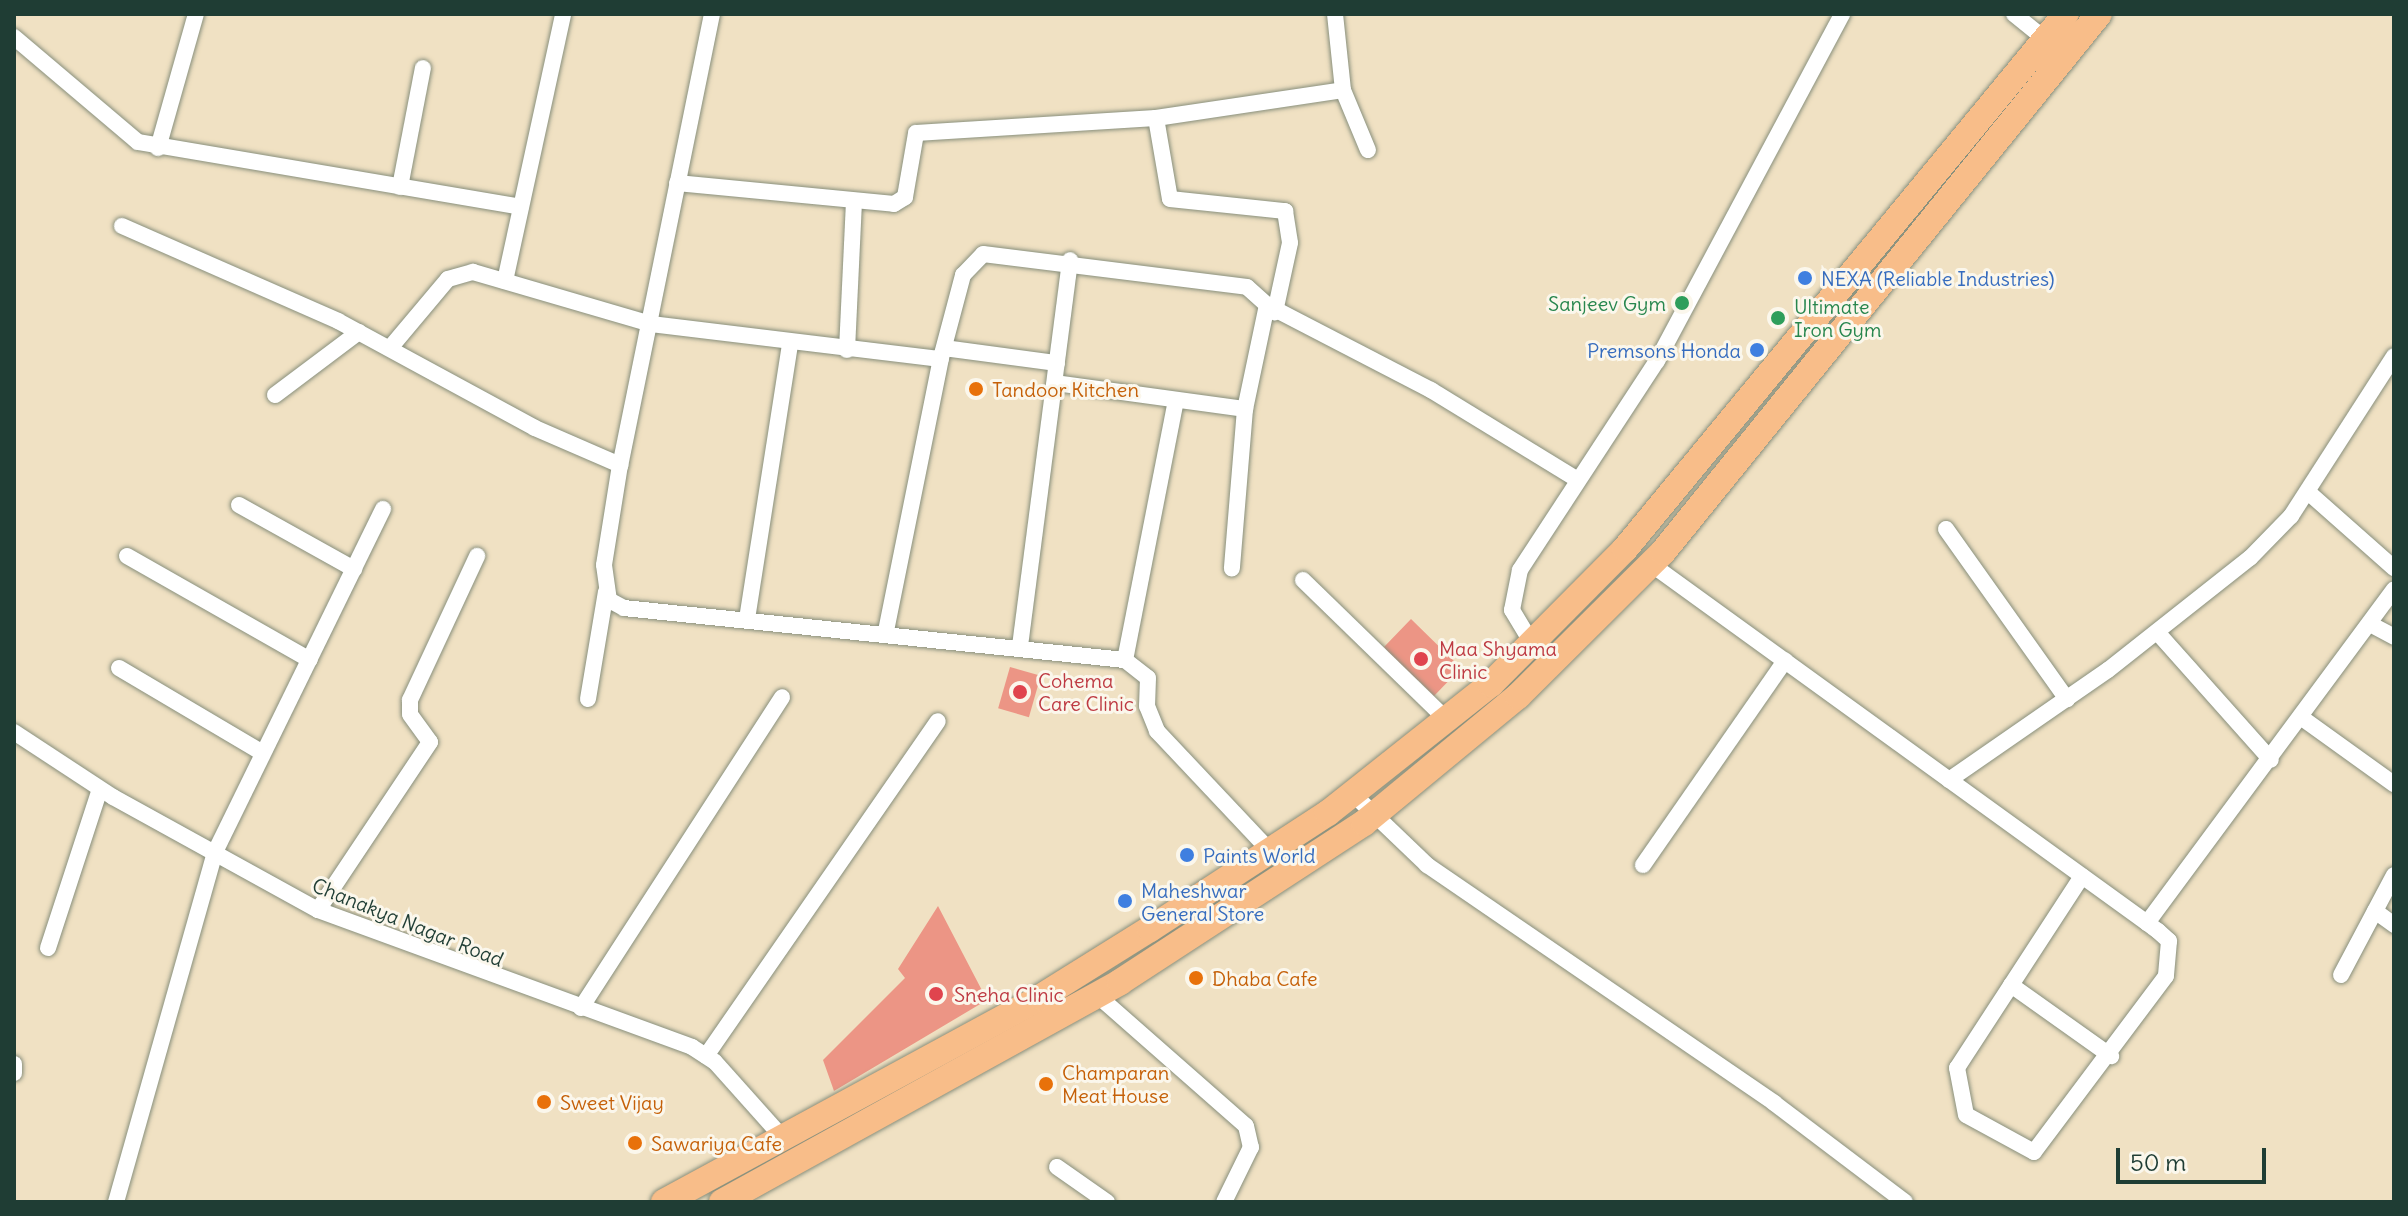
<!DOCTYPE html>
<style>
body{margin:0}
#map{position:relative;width:2408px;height:1216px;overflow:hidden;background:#f0e1c3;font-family:Delius,sans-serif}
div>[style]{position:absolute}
.building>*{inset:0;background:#ec9585;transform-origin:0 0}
.roads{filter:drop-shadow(0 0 2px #888f7c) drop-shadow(0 0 2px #888f7c)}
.minor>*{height:16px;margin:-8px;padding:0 8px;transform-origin:8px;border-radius:8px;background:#fff}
.trunk>*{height:26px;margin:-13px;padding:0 13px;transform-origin:13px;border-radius:13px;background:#f8bd89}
.dots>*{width:22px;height:22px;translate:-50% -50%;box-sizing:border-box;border:4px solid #fbf7ec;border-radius:50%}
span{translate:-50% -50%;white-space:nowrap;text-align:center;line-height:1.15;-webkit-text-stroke:6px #fbf7ec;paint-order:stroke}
.shop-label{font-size:20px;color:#366cbe}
.left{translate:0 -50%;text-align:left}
.right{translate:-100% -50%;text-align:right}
.leisure-label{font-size:20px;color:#27864d}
.food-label{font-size:20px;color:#c56008}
.health-label{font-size:20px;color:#be3a42}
.street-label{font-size:20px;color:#1f3d34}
.frame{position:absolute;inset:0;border:16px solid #1f3d34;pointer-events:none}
.scale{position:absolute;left:2116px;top:1148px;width:150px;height:36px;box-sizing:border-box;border:4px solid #1f3d34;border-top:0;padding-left:10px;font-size:24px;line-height:28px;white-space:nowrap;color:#1f3d34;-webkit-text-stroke:6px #fbf7ec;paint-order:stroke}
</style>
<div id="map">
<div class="building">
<div style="clip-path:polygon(1411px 619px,1461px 668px,1434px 696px,1418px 680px,1413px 685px,1384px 647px)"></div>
<div style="left:1010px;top:667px;width:32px;height:43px;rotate:16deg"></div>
<div style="clip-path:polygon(938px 906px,987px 1000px,834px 1091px,823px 1060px,905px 978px,898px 969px)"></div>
</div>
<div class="roads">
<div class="minor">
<div style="left:712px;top:14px;width:460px;rotate:101.5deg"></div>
<div style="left:620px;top:465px;width:101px;rotate:99.1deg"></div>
<div style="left:604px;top:565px;width:35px;rotate:82deg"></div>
<div style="left:609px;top:600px;width:17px;rotate:28deg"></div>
<div style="left:624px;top:608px;width:504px;rotate:5.93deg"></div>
<div style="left:1125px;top:660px;width:29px;rotate:38deg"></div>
<div style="left:1148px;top:678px;width:28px;rotate:92deg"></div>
<div style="left:1147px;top:706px;width:27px;rotate:68deg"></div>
<div style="left:1157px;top:731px;width:165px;rotate:46.7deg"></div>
<div style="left:1335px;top:14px;width:76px;rotate:84deg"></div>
<div style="left:1343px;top:90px;width:65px;rotate:67.4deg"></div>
<div style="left:2014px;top:14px;width:38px;rotate:39deg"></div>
<div style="left:14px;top:37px;width:162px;rotate:40.3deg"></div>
<div style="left:138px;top:142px;width:388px;rotate:9.6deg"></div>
<div style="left:1156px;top:118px;width:82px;rotate:80.2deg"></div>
<div style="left:1170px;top:199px;width:116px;rotate:6deg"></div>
<div style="left:1285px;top:211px;width:32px;rotate:81deg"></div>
<div style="left:1290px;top:243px;width:71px;rotate:102.3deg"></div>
<div style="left:158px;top:148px;width:139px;rotate:-74.2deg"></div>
<div style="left:677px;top:183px;width:218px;rotate:5.5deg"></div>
<div style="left:894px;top:204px;width:13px;rotate:-32deg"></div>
<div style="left:905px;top:197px;width:65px;rotate:-80.2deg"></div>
<div style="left:916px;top:133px;width:240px;rotate:-3.6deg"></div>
<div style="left:1156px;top:118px;width:189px;rotate:-8.5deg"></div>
<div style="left:400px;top:187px;width:121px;rotate:-79.1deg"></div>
<div style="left:122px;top:226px;width:236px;rotate:23.7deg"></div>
<div style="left:338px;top:321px;width:224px;rotate:28.5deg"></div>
<div style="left:535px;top:428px;width:93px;rotate:23.5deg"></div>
<div style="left:505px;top:281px;width:273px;rotate:-77.7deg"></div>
<div style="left:1267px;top:305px;width:185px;rotate:27.4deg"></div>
<div style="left:1431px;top:390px;width:172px;rotate:31.5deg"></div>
<div style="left:390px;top:348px;width:90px;rotate:-50deg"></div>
<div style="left:448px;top:279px;width:26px;rotate:-16deg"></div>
<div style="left:473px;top:272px;width:185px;rotate:16.3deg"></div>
<div style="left:651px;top:324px;width:292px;rotate:6.9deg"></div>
<div style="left:944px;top:348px;width:114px;rotate:7.6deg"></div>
<div style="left:847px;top:350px;width:146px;rotate:-87.3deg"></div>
<div style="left:1055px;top:383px;width:192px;rotate:7.8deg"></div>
<div style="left:275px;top:395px;width:105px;rotate:-36.9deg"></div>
<div style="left:2308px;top:492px;width:115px;rotate:41.5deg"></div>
<div style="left:239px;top:505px;width:132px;rotate:29.1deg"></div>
<div style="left:1946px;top:529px;width:209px;rotate:54.6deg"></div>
<div style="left:127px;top:556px;width:210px;rotate:29.6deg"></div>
<div style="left:1651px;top:564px;width:626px;rotate:35.9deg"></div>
<div style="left:2158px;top:931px;width:15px;rotate:42deg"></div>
<div style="left:2169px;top:941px;width:35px;rotate:95deg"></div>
<div style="left:2166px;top:976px;width:220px;rotate:126.9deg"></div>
<div style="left:2034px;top:1152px;width:77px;rotate:-151.4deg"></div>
<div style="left:1966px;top:1115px;width:48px;rotate:-100.8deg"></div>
<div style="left:1957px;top:1068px;width:229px;rotate:-56.9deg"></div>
<div style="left:1303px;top:580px;width:201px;rotate:44.2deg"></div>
<div style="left:747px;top:619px;width:278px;rotate:-81.1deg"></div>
<div style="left:2370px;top:624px;width:27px;rotate:28deg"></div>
<div style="left:886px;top:631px;width:283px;rotate:-78.6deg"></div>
<div style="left:942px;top:354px;width:82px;rotate:-75.1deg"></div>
<div style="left:963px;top:275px;width:29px;rotate:-46deg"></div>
<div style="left:983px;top:254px;width:266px;rotate:7.1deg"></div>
<div style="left:1247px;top:287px;width:27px;rotate:42deg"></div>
<div style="left:1267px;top:305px;width:106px;rotate:101.9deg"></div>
<div style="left:1245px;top:409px;width:160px;rotate:94.7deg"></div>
<div style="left:2157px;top:632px;width:171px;rotate:48.3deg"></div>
<div style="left:1533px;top:645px;width:41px;rotate:-121deg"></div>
<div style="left:1512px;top:610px;width:41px;rotate:-78.7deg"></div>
<div style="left:1520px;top:570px;width:250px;rotate:-56.8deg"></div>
<div style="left:1657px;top:361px;width:393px;rotate:-61.9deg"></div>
<div style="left:1020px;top:646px;width:389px;rotate:-82.6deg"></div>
<div style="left:1125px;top:660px;width:261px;rotate:-78.9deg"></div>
<div style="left:119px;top:668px;width:167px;rotate:30.6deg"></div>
<div style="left:588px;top:699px;width:109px;rotate:-80.5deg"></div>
<div style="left:2302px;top:718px;width:113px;rotate:35.7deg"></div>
<div style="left:14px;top:732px;width:118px;rotate:33.3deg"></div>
<div style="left:113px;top:797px;width:234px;rotate:28.9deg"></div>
<div style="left:318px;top:910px;width:398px;rotate:20.1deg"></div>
<div style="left:692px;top:1047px;width:27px;rotate:33deg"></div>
<div style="left:715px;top:1062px;width:102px;rotate:48.2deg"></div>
<div style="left:1949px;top:780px;width:193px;rotate:-34.7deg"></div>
<div style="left:2108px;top:670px;width:181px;rotate:-38.3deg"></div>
<div style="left:2250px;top:558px;width:59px;rotate:-45.7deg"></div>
<div style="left:2291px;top:516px;width:190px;rotate:-57.2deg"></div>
<div style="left:1353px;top:794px;width:103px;rotate:43.8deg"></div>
<div style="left:1427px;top:865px;width:421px;rotate:34.4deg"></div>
<div style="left:1774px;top:1103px;width:164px;rotate:37.1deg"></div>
<div style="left:1643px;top:865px;width:249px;rotate:-55.2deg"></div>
<div style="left:318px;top:910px;width:202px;rotate:-56.3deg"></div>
<div style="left:430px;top:742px;width:34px;rotate:-126deg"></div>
<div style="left:410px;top:714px;width:14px;rotate:-90deg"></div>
<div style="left:410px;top:700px;width:159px;rotate:-65deg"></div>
<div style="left:2375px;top:911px;width:24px;rotate:36deg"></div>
<div style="left:2147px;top:923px;width:415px;rotate:-53.5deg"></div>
<div style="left:48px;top:948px;width:167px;rotate:-71.9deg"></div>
<div style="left:2341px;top:975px;width:113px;rotate:-62.1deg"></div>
<div style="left:2011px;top:985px;width:123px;rotate:35.4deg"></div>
<div style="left:1097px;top:995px;width:198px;rotate:41.3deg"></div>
<div style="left:1246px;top:1126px;width:22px;rotate:77deg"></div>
<div style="left:1251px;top:1147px;width:61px;rotate:116.1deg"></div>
<div style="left:581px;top:1008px;width:370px;rotate:-57.1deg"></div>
<div style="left:706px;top:1056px;width:407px;rotate:-55.3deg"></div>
<div style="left:14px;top:1064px;width:9px;rotate:90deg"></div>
<div style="left:1057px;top:1167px;width:61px;rotate:35deg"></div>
<div style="left:116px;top:1202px;width:364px;rotate:-74.2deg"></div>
<div style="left:215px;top:852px;width:382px;rotate:-63.9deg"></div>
</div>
<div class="trunk">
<div style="left:664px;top:1202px;width:429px;rotate:-28.5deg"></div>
<div style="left:1041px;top:997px;width:128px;rotate:-32deg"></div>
<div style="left:1150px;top:929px;width:212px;rotate:-33.1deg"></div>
<div style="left:1328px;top:813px;width:208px;rotate:-38.4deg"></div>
<div style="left:1491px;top:684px;width:190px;rotate:-45.2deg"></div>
<div style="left:1625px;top:549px;width:693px;rotate:-50.5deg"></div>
<div style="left:722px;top:1202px;width:455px;rotate:-28.9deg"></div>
<div style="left:1120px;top:982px;width:291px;rotate:-33.1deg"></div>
<div style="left:1364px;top:823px;width:200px;rotate:-39.5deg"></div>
<div style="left:1518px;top:696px;width:204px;rotate:-44.8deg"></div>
<div style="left:1663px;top:552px;width:692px;rotate:-50.98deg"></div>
</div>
</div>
<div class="dots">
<div style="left:1805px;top:278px;background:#3f7fe0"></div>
<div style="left:1682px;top:303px;background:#2e9e5b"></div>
<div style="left:1778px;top:318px;background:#2e9e5b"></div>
<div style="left:1757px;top:350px;background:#3f7fe0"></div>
<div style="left:976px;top:389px;background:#e8710a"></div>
<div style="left:1421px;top:659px;background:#e0444e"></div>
<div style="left:1020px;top:692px;background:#e0444e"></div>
<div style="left:1187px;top:855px;background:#3f7fe0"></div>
<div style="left:1125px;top:901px;background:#3f7fe0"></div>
<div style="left:1196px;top:978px;background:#e8710a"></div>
<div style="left:936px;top:994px;background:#e0444e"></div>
<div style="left:1046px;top:1084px;background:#e8710a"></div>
<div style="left:544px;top:1102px;background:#e8710a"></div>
<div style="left:635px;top:1143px;background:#e8710a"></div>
</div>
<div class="shop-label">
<span class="left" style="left:1821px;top:278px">NEXA (Reliable Industries)</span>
<span class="right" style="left:1741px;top:350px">Premsons Honda</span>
<span class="left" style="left:1203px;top:855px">Paints World</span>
<span class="left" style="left:1141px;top:902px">Maheshwar<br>General Store</span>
</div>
<div class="leisure-label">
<span class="right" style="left:1666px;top:303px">Sanjeev Gym</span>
<span class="left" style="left:1794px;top:318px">Ultimate<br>Iron Gym</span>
</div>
<div class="food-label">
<span class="left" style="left:992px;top:389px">Tandoor Kitchen</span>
<span class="left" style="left:1212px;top:978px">Dhaba Cafe</span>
<span class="left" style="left:1062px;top:1084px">Champaran<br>Meat House</span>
<span class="left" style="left:560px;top:1102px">Sweet Vijay</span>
<span class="left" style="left:651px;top:1143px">Sawariya Cafe</span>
</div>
<div class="health-label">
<span class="left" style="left:1439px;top:660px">Maa Shyama<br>Clinic</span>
<span class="left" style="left:1038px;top:692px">Cohema<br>Care Clinic</span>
<span class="left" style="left:954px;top:994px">Sneha Clinic</span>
</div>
<div class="street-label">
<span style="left:408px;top:922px;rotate:22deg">Chanakya Nagar Road</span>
</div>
<div class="frame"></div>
<div class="scale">50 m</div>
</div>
